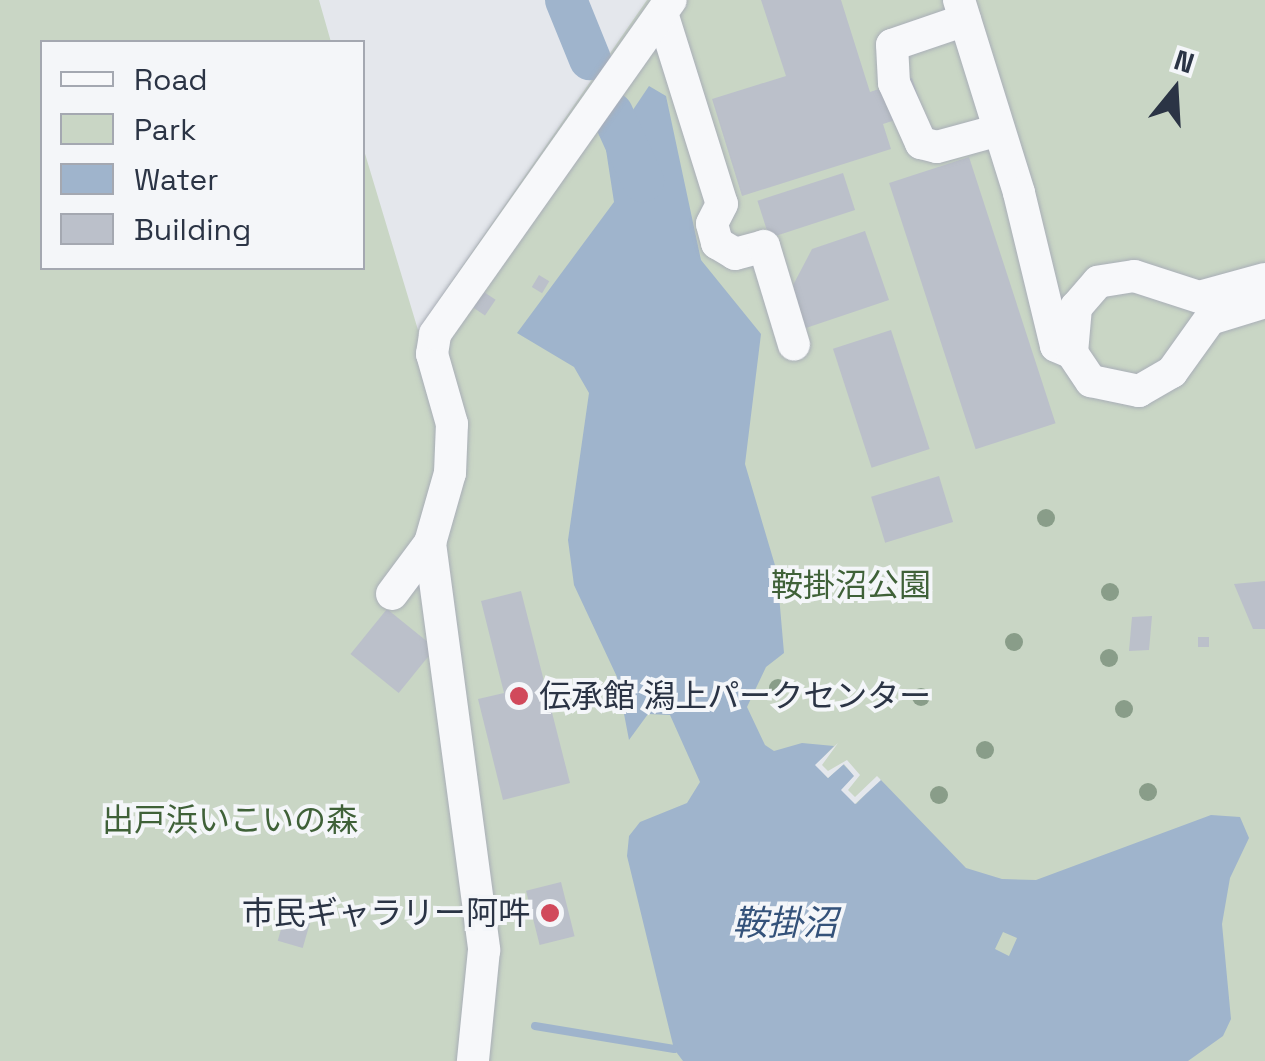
<!DOCTYPE html>
<meta charset="utf-8">
<style>
body{margin:0}
#map{position:relative;width:1265px;height:1061px;overflow:hidden;background:#e4e7ec;font-family:"Space Grotesk","Noto Sans JP",sans-serif}
div>[style]{position:absolute}
.green>*{inset:0;background:#c9d6c5}
.water>*{inset:0;background:#9fb4cc}
.pier>*{inset:0;background:#e4e7ec}
.stream>*{height:8px;margin:-4px;padding:0 4px;transform-origin:4px;border-radius:4px;background:#9fb4cc}
.river>*{height:42px;margin:-21px;padding:0 21px;transform-origin:21px;border-radius:21px;background:#9fb4cc}
.building>*{inset:0;background:#bbc0ca;transform-origin:0 0}
.roads{filter:drop-shadow(0 0 2px #a9aeb7) drop-shadow(0 0 2px #a9aeb7)}
.minor>*{height:32px;margin:-16px;padding:0 16px;transform-origin:16px;border-radius:16px;background:#f7f8fa}
.trees>*{width:18px;height:18px;margin:-9px;border-radius:50%;background:#899d89}
.dots>*{width:28px;height:28px;translate:-50% -50%;box-sizing:border-box;border:5px solid #f4f6f9;border-radius:50%}
span{translate:-50% -50%;white-space:nowrap;text-align:center;line-height:1.15;-webkit-text-stroke:8px #f4f6f9;paint-order:stroke}
.park-label{font-size:32px;color:#3f6138}
.poi-label{font-size:32px;color:#2b3445}
.left{translate:0 -50%;text-align:left}
.right{translate:-100% -50%;text-align:right}
.water-label{font-size:35px;color:#34527a;font-style:italic}
.legend{position:absolute;left:40px;top:40px;width:325px;height:230px;box-sizing:border-box;background:#f4f6f9;border:2px solid #a4a8b1;margin:0;padding:12px 18px;list-style:none;font-size:30px;color:#2b3445}
.legend li{display:flex;align-items:center;gap:20px;height:50px}
.legend b{width:50px;border:2px solid #a4a8b1}
.north{position:absolute;left:1125px;top:40px;width:100px;height:100px;-webkit-text-stroke:8px #f4f6f9;paint-order:stroke;rotate:18deg;font-size:28px;font-weight:700;line-height:40px;text-align:center;color:#2b3445}
.north::after{content:'';display:block;margin:auto;width:35px;height:45px;background:#2b3445;clip-path:polygon(50% 0,100% 100%,50% 72%,0 100%)}
</style>
<div id="map">
<div class="green">
<div style="clip-path:polygon(0 0,319px 0,331px 42px,42px 42px,42px 268px,362px 268px,363px 147px,418px 330px,647px 0,1265px 0,1265px 1061px,0 1061px)"></div>
</div>
<div class="water">
<div style="clip-path:polygon(evenodd,649px 86px,666px 96px,701px 260px,761px 334px,745px 464px,777px 572px,784px 653px,766px 667px,747px 707px,765px 745px,774px 751px,802px 743px,834px 746px,816px 765px,828px 778px,843px 764px,855px 776px,842px 790px,856px 804px,880px 779px,966px 868px,1002px 879px,1036px 880px,1211px 815px,1240px 817px,1249px 838px,1230px 878px,1222px 924px,1231px 1019px,1223px 1036px,1188px 1061px,683px 1061px,674px 1049px,627px 856px,629px 836px,640px 822px,687px 803px,700px 782px,670px 715px,648px 714px,629px 740px,617px 677px,574px 585px,568px 540px,589px 393px,574px 367px,517px 333px,614px 202px,606px 150px,649px 86px,1003px 932px,1017px 938px,1009px 956px,995px 949px,1003px 932px)"></div>
</div>
<div class="pier">
<div style="clip-path:polygon(838px 743px,822px 765px,828px 771px,847px 760px,860px 775px,848px 790px,855px 797px,877px 776px,881px 780px,855px 804px,841px 790px,854px 776px,844px 764px,828px 778px,815px 765px)"></div>
</div>
<div class="stream">
<div style="left:535px;top:1026px;width:141px;rotate:9.4deg"></div>
</div>
<div class="river">
<div style="left:566px;top:0;width:64px;rotate:67.9deg"></div>
<div style="left:612px;top:113px;width:75px;rotate:65.5deg"></div>
</div>
<div class="building">
<div style="clip-path:polygon(761px 0,841px 0,870px 92px,912px 78px,923px 111px,883px 124px,891px 149px,742px 196px,712px 99px,786px 76px)"></div>
<div style="left:969px;top:157px;width:280px;height:84px;rotate:72deg"></div>
<div style="left:843px;top:173px;width:39px;height:90px;rotate:72deg"></div>
<div style="clip-path:polygon(865px 231px,889px 300px,803px 329px,790px 291px,812px 249px)"></div>
<div style="left:539px;top:275px;width:12px;height:14px;rotate:31deg"></div>
<div style="left:484px;top:292px;width:14px;height:19px;rotate:34deg"></div>
<div style="left:891px;top:330px;width:125px;height:61px;rotate:72deg"></div>
<div style="left:939px;top:476px;width:48px;height:71px;rotate:73deg"></div>
<div style="clip-path:polygon(1265px 581px,1265px 629px,1253px 629px,1234px 584px)"></div>
<div style="clip-path:polygon(521px 591px,570px 783px,503px 800px,478px 699px,504px 693px,481px 601px)"></div>
<div style="left:387px;top:609px;width:62px;height:58px;rotate:39deg"></div>
<div style="clip-path:polygon(1152px 616px,1149px 650px,1129px 651px,1132px 617px)"></div>
<div style="left:1198px;top:637px;width:11px;height:10px"></div>
<div style="left:561px;top:882px;width:56px;height:36px;rotate:76deg"></div>
<div style="left:286px;top:912px;width:26px;height:30px;rotate:16deg"></div>
</div>
<div class="roads">
<div class="minor">
<div style="left:959px;top:0;width:202px;rotate:72.7deg"></div>
<div style="left:1019px;top:193px;width:157px;rotate:76.4deg"></div>
<div style="left:1056px;top:346px;width:13px;rotate:23deg"></div>
<div style="left:662px;top:13px;width:200px;rotate:72.6deg"></div>
<div style="left:722px;top:204px;width:22px;rotate:117deg"></div>
<div style="left:712px;top:224px;width:20px;rotate:75deg"></div>
<div style="left:717px;top:243px;width:21px;rotate:31deg"></div>
<div style="left:735px;top:254px;width:30px;rotate:-15deg"></div>
<div style="left:764px;top:246px;width:103px;rotate:73.1deg"></div>
<div style="left:965px;top:20px;width:77px;rotate:161.1deg"></div>
<div style="left:892px;top:45px;width:38px;rotate:87deg"></div>
<div style="left:894px;top:83px;width:66px;rotate:65.8deg"></div>
<div style="left:921px;top:143px;width:16px;rotate:14deg"></div>
<div style="left:937px;top:147px;width:64px;rotate:-15.3deg"></div>
<div style="left:1265px;top:279px;width:68px;rotate:164.7deg"></div>
<div style="left:1199px;top:297px;width:68px;rotate:-162.1deg"></div>
<div style="left:1134px;top:276px;width:36px;rotate:171deg"></div>
<div style="left:1098px;top:282px;width:33px;rotate:131deg"></div>
<div style="left:1076px;top:307px;width:46px;rotate:95deg"></div>
<div style="left:1072px;top:353px;width:34px;rotate:56deg"></div>
<div style="left:1091px;top:381px;width:49px;rotate:11.8deg"></div>
<div style="left:1139px;top:391px;width:38px;rotate:-30deg"></div>
<div style="left:1172px;top:372px;width:65px;rotate:-54.4deg"></div>
<div style="left:1210px;top:319px;width:58px;rotate:-17.2deg"></div>
<div style="left:430px;top:543px;width:411px;rotate:82.4deg"></div>
<div style="left:484px;top:950px;width:112px;rotate:95.7deg"></div>
<div style="left:392px;top:594px;width:64px;rotate:-53.3deg"></div>
<div style="left:430px;top:543px;width:73px;rotate:-74.1deg"></div>
<div style="left:450px;top:473px;width:49px;rotate:-87.7deg"></div>
<div style="left:452px;top:424px;width:73px;rotate:-105.9deg"></div>
<div style="left:432px;top:354px;width:20px;rotate:-81deg"></div>
<div style="left:435px;top:334px;width:409px;rotate:-54.8deg"></div>
</div>
</div>
<div class="trees">
<div style="left:1046px;top:518px"></div>
<div style="left:1110px;top:592px"></div>
<div style="left:1014px;top:642px"></div>
<div style="left:1109px;top:658px"></div>
<div style="left:778px;top:688px"></div>
<div style="left:921px;top:697px"></div>
<div style="left:1124px;top:709px"></div>
<div style="left:985px;top:750px"></div>
<div style="left:1148px;top:792px"></div>
<div style="left:939px;top:795px"></div>
</div>
<div class="dots">
<div style="left:519px;top:696px;background:#d1495b"></div>
<div style="left:550px;top:913px;background:#d1495b"></div>
</div>
<div class="park-label">
<span style="left:851px;top:585px">鞍掛沼公園</span>
<span style="left:230px;top:820px">出戸浜いこいの森</span>
</div>
<div class="poi-label">
<span class="left" style="left:539px;top:696px">伝承館 潟上パークセンター</span>
<span class="right" style="left:530px;top:913px">市民ギャラリー阿吽</span>
</div>
<div class="water-label">
<span style="left:785px;top:923px">鞍掛沼</span>
</div>
<ul class="legend">
<li><b style="height:12px;background:#f7f8fa"></b>Road</li>
<li><b style="height:28px;background:#c9d6c5"></b>Park</li>
<li><b style="height:28px;background:#9fb4cc"></b>Water</li>
<li><b style="height:28px;background:#bbc0ca"></b>Building</li>
</ul>
<div class="north">N</div>
</div>
